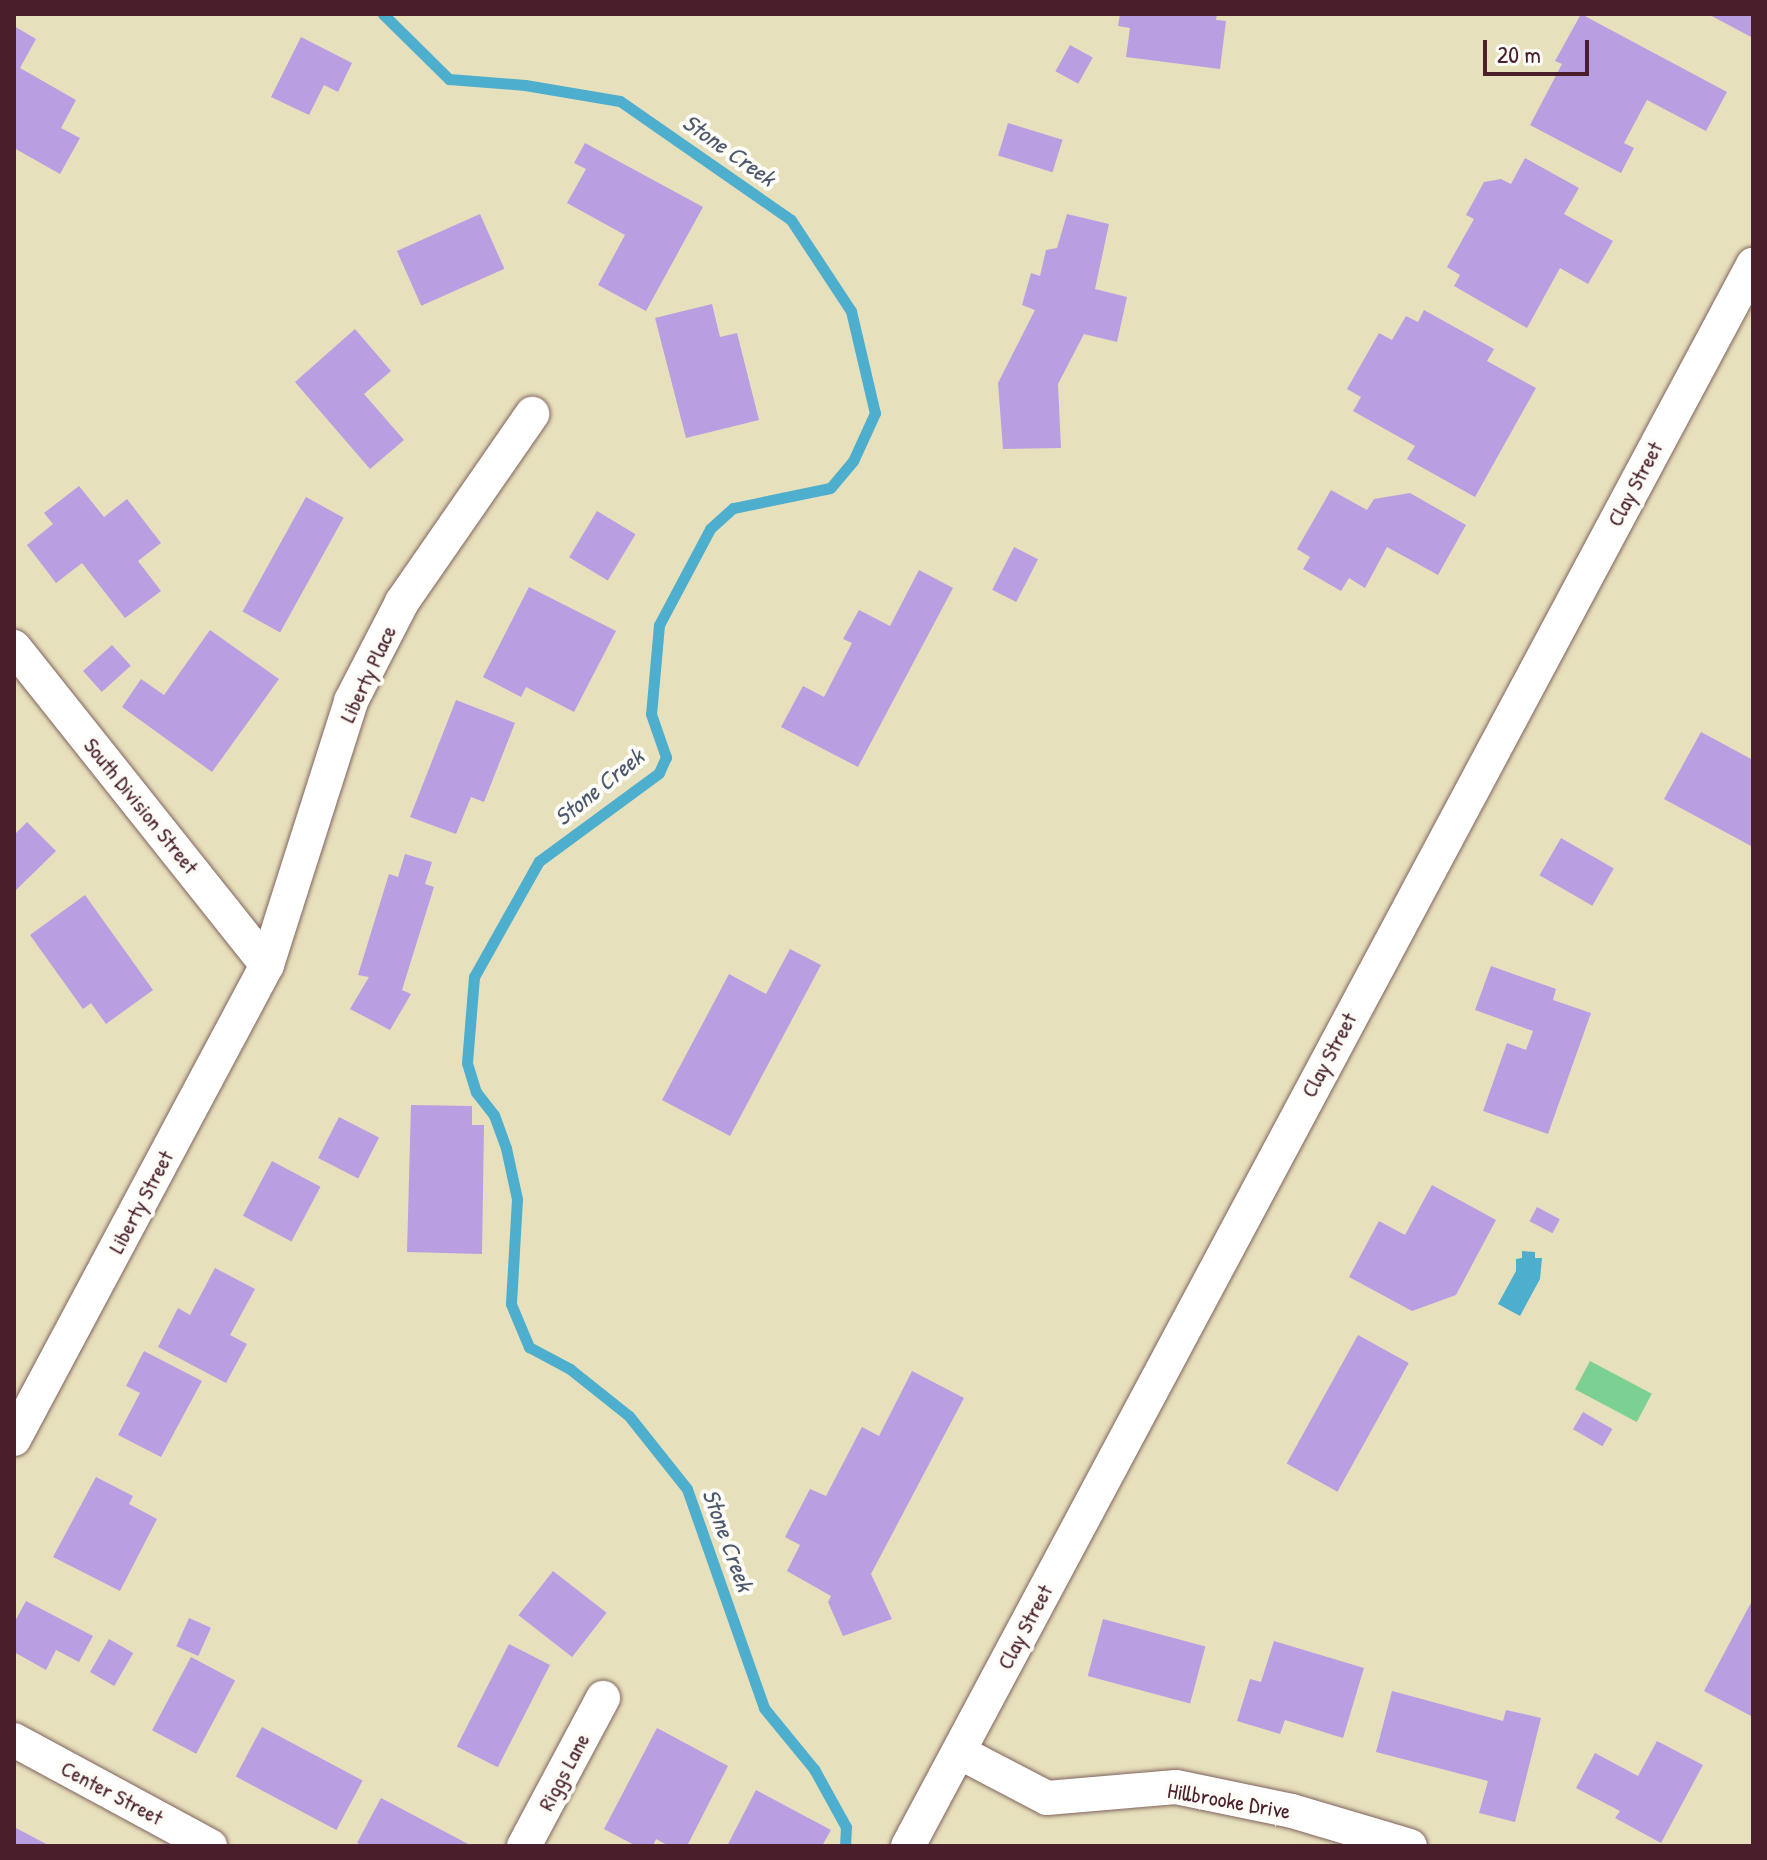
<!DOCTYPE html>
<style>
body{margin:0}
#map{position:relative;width:1767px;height:1860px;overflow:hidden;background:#e7e0bc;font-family:"Patrick Hand",sans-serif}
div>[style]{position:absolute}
.green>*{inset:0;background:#7cd094;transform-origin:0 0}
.water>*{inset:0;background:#4eaecd}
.stream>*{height:11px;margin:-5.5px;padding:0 5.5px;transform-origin:5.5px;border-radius:5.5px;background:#4eaecd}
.building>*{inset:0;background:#ba9ee2;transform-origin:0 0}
.roads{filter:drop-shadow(0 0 2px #81635e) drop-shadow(0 0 2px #81635e)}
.street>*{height:34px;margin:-17px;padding:0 17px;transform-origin:17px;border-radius:17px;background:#fff}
span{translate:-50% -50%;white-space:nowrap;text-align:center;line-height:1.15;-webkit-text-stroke:8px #fdfcf7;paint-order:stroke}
.street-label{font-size:22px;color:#4a1f2b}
.water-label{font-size:24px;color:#4c586c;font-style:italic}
.frame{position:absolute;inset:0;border:16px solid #4a1f2b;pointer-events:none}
.scale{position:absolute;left:1483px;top:40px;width:106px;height:36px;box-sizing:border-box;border:4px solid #4a1f2b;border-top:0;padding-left:10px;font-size:24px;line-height:28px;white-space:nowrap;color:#4a1f2b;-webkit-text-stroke:6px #fdfcf7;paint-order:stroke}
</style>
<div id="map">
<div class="green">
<div style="left:1590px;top:1361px;width:70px;height:32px;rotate:28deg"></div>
</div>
<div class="water">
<div style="clip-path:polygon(1522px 1251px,1535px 1252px,1535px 1258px,1542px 1258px,1540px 1279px,1520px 1316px,1498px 1304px,1516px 1271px,1516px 1259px,1522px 1258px)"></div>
</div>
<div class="stream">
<div style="left:383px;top:14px;width:93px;rotate:44.6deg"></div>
<div style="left:449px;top:79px;width:76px;rotate:4.5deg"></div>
<div style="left:525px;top:85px;width:96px;rotate:9.6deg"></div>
<div style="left:620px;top:101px;width:208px;rotate:34.8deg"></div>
<div style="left:791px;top:220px;width:109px;rotate:56.6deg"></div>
<div style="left:851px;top:311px;width:105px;rotate:76.8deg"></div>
<div style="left:875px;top:413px;width:53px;rotate:114.6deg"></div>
<div style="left:853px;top:461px;width:35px;rotate:130deg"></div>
<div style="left:830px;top:488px;width:99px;rotate:168.3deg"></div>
<div style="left:733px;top:508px;width:31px;rotate:138deg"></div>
<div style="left:710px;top:529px;width:109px;rotate:118deg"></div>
<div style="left:659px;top:625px;width:89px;rotate:95.1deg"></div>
<div style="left:651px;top:714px;width:46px;rotate:70.8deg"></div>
<div style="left:666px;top:757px;width:17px;rotate:114deg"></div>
<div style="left:659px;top:773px;width:149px;rotate:143.7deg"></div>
<div style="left:539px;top:861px;width:133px;rotate:119.3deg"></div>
<div style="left:474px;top:977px;width:86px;rotate:94.7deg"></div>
<div style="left:467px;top:1063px;width:30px;rotate:73deg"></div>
<div style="left:476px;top:1092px;width:29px;rotate:52deg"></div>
<div style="left:494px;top:1115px;width:35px;rotate:70deg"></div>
<div style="left:506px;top:1148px;width:52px;rotate:77.8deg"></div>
<div style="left:517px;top:1199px;width:105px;rotate:93.3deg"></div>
<div style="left:511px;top:1304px;width:47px;rotate:67.3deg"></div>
<div style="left:529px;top:1347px;width:47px;rotate:28.2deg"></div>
<div style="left:570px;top:1369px;width:75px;rotate:38.5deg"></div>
<div style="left:629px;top:1416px;width:93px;rotate:51.5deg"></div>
<div style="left:687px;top:1489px;width:232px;rotate:70.6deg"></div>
<div style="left:764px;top:1708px;width:79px;rotate:50.7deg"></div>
<div style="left:814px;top:1769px;width:66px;rotate:61.1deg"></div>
<div style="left:846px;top:1827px;width:19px;rotate:93deg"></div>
</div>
<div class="building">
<div style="clip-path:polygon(1120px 14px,1217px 14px,1216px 20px,1226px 21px,1220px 69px,1126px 57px,1130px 28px,1118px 26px)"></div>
<div style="clip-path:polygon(1581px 14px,1727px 92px,1706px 131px,1647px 100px,1624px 143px,1634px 148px,1621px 173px,1530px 125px,1562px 64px,1555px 61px)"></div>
<div style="clip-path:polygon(1708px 14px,1753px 14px,1753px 38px)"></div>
<div style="clip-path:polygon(14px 26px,36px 39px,20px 68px,76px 100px,61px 128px,80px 138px,60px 174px,14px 148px)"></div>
<div style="clip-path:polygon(301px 37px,352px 63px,338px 92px,324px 85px,309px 115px,271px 97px)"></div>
<div style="left:1070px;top:45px;width:26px;height:30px;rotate:29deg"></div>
<div style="left:1008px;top:123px;width:57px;height:34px;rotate:17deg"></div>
<div style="clip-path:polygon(585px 143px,703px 207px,646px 311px,598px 285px,625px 235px,567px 203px,586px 169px,574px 163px)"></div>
<div style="clip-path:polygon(1525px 158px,1579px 188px,1564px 214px,1613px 241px,1588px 284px,1560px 268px,1527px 328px,1454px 286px,1460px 275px,1447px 267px,1474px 219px,1466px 215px,1484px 182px,1501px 179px,1511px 184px)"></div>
<div style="left:480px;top:214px;width:60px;height:91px;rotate:66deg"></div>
<div style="clip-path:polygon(1067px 214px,1109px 224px,1095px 289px,1127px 297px,1117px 342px,1084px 334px,1058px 384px,1061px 448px,1003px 449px,998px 383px,1035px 310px,1022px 305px,1031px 273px,1040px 276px,1046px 250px,1057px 248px)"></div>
<div style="clip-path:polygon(712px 304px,720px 337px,737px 333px,759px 420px,686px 438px,655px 318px)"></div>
<div style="clip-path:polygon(1424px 310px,1494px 349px,1487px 361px,1536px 388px,1475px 497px,1407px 459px,1415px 446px,1353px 411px,1361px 397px,1347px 389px,1379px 333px,1392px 340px,1406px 316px,1418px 322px)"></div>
<div style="clip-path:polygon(355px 329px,391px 371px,364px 394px,404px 440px,370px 469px,295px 382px)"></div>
<div style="clip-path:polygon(79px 486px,104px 517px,127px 499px,161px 543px,138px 561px,161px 591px,125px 618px,82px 563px,56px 583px,27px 545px,53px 524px,44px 513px)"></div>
<div style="clip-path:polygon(1331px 490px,1367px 510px,1374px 499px,1410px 493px,1466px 525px,1438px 575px,1387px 547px,1365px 588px,1349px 578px,1341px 591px,1303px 569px,1310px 557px,1297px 549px)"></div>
<div style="left:306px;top:497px;width:43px;height:131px;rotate:29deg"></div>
<div style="left:597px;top:511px;width:45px;height:54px;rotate:31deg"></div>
<div style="left:1014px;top:547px;width:27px;height:48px;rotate:27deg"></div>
<div style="clip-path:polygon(919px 570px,953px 588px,858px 767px,781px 727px,803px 686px,824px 697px,852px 643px,843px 639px,859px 610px,890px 626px)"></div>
<div style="clip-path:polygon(529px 587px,616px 631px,574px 712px,526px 687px,521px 697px,483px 677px)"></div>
<div style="clip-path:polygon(210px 630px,279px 679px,212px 772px,122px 707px,141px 679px,164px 695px)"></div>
<div style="left:112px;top:645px;width:28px;height:39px;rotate:48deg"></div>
<div style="clip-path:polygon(456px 700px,515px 723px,484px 802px,471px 797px,456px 834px,410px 817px)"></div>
<div style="clip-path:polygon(1701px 732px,1753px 760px,1753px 847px,1664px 799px)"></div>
<div style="clip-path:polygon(27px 822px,56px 851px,14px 892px,14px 835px)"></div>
<div style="left:1561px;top:838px;width:61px;height:43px;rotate:30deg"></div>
<div style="clip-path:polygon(405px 854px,432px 862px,425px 884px,434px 887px,402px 990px,411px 994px,390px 1030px,350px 1009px,369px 977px,358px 975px,389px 874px,398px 877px)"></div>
<div style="clip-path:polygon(85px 895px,153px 990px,106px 1024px,91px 1003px,83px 1009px,30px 935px)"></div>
<div style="clip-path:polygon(790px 949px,821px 965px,730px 1136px,662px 1100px,729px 974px,766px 994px)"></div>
<div style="clip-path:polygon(1491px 966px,1556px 989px,1553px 1000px,1591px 1013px,1548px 1134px,1483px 1111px,1507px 1043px,1526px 1050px,1533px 1031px,1475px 1010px)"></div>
<div style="clip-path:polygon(411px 1105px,472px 1106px,472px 1125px,484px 1125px,482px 1254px,407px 1252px)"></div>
<div style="left:339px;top:1117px;width:45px;height:46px;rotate:27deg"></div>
<div style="left:272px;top:1161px;width:55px;height:62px;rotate:28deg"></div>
<div style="clip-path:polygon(1432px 1185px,1496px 1220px,1456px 1295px,1412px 1311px,1349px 1277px,1379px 1221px,1405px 1235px)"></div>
<div style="left:1537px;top:1207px;width:26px;height:16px;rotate:28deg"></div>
<div style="clip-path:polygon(215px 1268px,255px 1289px,230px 1335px,247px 1344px,226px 1383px,158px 1347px,178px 1308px,190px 1315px)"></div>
<div style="left:1358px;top:1335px;width:58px;height:147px;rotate:29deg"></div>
<div style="clip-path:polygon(144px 1351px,202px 1381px,161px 1457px,118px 1435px,140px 1393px,126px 1386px)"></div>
<div style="clip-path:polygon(912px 1371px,964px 1398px,871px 1574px,892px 1619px,843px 1636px,828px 1602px,831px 1596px,787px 1571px,800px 1545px,785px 1537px,810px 1489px,826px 1496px,862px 1427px,879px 1436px)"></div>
<div style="left:1583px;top:1412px;width:34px;height:20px;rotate:30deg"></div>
<div style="clip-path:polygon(96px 1477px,133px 1496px,129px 1504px,157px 1519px,120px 1591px,53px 1557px)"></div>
<div style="left:553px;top:1571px;width:68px;height:56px;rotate:38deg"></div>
<div style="clip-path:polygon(1753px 1599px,1753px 1717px,1704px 1691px)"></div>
<div style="clip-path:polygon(26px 1601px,93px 1636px,79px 1662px,56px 1650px,46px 1670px,14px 1652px,14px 1623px)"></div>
<div style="left:189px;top:1618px;width:24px;height:31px;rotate:24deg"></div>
<div style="left:1103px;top:1619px;width:106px;height:59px;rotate:15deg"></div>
<div style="left:109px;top:1639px;width:28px;height:38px;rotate:30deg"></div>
<div style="clip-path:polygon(1274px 1641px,1364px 1668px,1343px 1738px,1285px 1720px,1280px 1734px,1237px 1721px,1250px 1679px,1261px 1682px)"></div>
<div style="left:509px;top:1644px;width:46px;height:115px;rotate:27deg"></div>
<div style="left:191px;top:1657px;width:50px;height:83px;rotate:28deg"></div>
<div style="clip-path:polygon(1392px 1691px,1503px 1721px,1506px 1710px,1541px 1718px,1515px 1822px,1479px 1813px,1488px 1781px,1376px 1752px)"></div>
<div style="left:262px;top:1727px;width:114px;height:56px;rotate:28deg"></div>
<div style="clip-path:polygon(657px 1728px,728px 1766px,687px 1846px,669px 1846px,656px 1839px,653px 1846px,636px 1846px,604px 1829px)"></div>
<div style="clip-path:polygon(1657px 1741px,1703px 1765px,1661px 1843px,1615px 1818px,1620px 1811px,1576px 1788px,1595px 1753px,1638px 1776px)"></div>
<div style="clip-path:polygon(756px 1790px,831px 1830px,822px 1846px,727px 1846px)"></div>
<div style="clip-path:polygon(381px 1798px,472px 1846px,364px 1846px,357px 1843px)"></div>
<div style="clip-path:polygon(14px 1827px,50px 1846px,14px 1846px)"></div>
</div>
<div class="roads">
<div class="street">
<div style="left:14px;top:647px;width:406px;rotate:51.5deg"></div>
<div style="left:14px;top:1439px;width:537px;rotate:-61.91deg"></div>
<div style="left:267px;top:965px;width:277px;rotate:-72.3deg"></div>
<div style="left:351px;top:701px;width:111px;rotate:-62.7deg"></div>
<div style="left:402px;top:602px;width:229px;rotate:-55.3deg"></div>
<div style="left:14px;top:1740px;width:223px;rotate:28.4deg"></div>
<div style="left:959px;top:1752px;width:99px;rotate:27.6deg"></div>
<div style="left:1047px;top:1798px;width:129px;rotate:-4.9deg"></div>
<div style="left:1176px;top:1787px;width:118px;rotate:11.7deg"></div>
<div style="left:1292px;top:1811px;width:123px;rotate:16.5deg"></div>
<div style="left:524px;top:1846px;width:168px;rotate:-61.9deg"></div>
<div style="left:908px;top:1846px;width:1793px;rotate:-61.88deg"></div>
</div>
</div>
<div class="street-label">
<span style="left:1635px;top:484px;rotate:-62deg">Clay Street</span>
<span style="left:368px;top:674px;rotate:-65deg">Liberty Place</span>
<span style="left:141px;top:806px;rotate:51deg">South Division Street</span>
<span style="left:1329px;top:1055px;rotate:-62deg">Clay Street</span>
<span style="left:141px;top:1202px;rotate:-62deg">Liberty Street</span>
<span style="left:1025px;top:1627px;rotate:-62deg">Clay Street</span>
<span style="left:564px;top:1772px;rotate:-62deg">Riggs Lane</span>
<span style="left:112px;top:1793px;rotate:28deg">Center Street</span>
<span style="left:1229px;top:1801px;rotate:10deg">Hillbrooke Drive</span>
</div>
<div class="water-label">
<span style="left:729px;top:150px;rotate:35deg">Stone Creek</span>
<span style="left:599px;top:787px;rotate:-39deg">Stone Creek</span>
<span style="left:728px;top:1540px;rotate:70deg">Stone Creek</span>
</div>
<div class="frame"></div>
<div class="scale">20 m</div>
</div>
